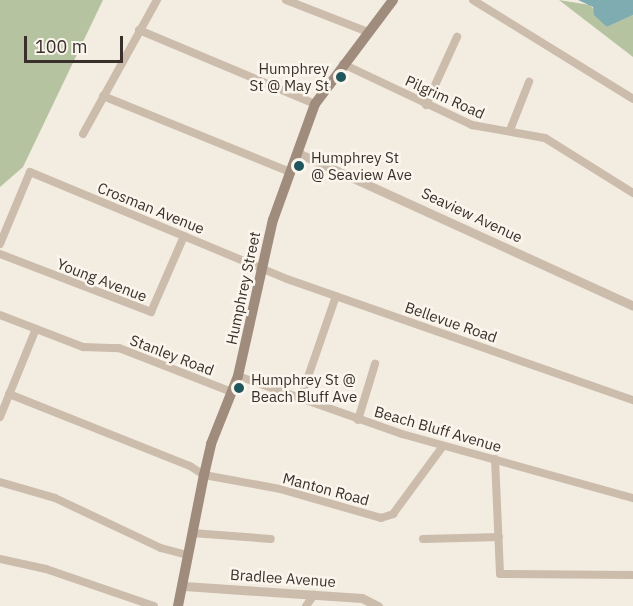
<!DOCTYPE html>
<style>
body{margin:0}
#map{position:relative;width:633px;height:606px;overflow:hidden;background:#f3ece1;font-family:"IBM Plex Sans",sans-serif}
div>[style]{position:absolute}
.green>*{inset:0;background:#b5c3a0}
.water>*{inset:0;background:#7facb0}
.minor>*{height:8px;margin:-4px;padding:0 4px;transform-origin:4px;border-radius:4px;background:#ccbcac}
.tertiary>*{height:9px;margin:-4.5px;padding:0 4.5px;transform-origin:4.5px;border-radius:4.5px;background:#ccbcac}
.secondary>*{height:10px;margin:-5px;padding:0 5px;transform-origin:5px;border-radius:5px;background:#a08c7d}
.dots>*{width:16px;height:16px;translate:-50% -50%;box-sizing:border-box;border:3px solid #faf5ed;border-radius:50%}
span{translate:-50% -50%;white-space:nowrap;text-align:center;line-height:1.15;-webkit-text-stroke:5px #faf5ed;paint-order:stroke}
.poi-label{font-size:15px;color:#3a302b}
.right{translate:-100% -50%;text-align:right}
.left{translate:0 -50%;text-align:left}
.street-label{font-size:15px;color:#3a302b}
.scale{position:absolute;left:24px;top:36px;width:99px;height:27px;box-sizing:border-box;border:3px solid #3a302b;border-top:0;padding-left:8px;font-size:18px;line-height:21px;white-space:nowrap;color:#3a302b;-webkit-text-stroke:4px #faf5ed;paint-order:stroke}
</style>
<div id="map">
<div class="green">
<div style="clip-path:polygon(0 0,103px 0,23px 167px,0 187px)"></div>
<div style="clip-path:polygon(559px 0,590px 5px,607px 27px,633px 15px,633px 57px)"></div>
</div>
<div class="water">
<div style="clip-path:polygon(578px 0,633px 0,633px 15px,607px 27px,594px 15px,593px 7px)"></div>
</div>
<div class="minor">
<div style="left:286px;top:0;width:88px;rotate:21.3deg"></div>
<div style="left:473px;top:0;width:188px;rotate:31.7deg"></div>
<div style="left:139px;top:30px;width:191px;rotate:22.8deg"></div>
<div style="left:343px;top:64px;width:143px;rotate:25.3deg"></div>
<div style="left:472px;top:125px;width:74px;rotate:10.1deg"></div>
<div style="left:545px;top:138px;width:104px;rotate:32deg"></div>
<div style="left:103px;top:96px;width:202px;rotate:22.1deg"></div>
<div style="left:426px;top:105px;width:75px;rotate:-65.5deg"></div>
<div style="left:510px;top:130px;width:52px;rotate:-68.4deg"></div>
<div style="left:83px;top:134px;width:153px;rotate:-61.1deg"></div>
<div style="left:0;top:244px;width:78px;rotate:-67.4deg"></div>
<div style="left:30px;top:172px;width:278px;rotate:22.6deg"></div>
<div style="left:287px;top:279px;width:367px;rotate:19.3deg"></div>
<div style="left:0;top:254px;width:162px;rotate:21deg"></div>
<div style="left:151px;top:312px;width:83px;rotate:-66.5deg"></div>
<div style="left:0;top:315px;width:89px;rotate:21.1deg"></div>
<div style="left:83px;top:347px;width:36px;rotate:2deg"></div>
<div style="left:119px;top:348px;width:121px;rotate:21.3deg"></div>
<div style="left:238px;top:376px;width:174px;rotate:19.5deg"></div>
<div style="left:402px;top:434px;width:240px;rotate:15.5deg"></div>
<div style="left:9px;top:394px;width:195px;rotate:21.7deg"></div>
<div style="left:190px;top:466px;width:17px;rotate:33deg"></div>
<div style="left:204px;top:475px;width:77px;rotate:10.4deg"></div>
<div style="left:280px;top:489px;width:105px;rotate:16deg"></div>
<div style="left:381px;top:518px;width:13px;rotate:-18deg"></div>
<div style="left:393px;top:514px;width:84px;rotate:-53.7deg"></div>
<div style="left:300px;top:400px;width:110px;rotate:-70.9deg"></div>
<div style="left:0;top:417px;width:95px;rotate:-67.8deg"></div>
<div style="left:358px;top:420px;width:59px;rotate:-73.1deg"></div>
<div style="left:495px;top:459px;width:115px;rotate:87.5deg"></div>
<div style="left:500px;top:574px;width:133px;rotate:0.4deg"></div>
<div style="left:0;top:482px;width:57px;rotate:16.2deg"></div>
<div style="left:55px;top:498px;width:117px;rotate:25.3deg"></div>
<div style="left:161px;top:548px;width:28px;rotate:15deg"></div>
<div style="left:192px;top:533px;width:79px;rotate:4.3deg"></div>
<div style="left:423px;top:539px;width:76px;rotate:-1.5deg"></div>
<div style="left:0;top:559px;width:47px;rotate:12.3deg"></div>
<div style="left:46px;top:569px;width:114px;rotate:18.9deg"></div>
<div style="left:306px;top:606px;width:14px;rotate:-54deg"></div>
</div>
<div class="tertiary">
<div style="left:298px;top:153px;width:368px;rotate:24.5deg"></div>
<div style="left:184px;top:586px;width:178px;rotate:3.9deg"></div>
<div style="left:362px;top:598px;width:18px;rotate:27deg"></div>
</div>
<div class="secondary">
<div style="left:178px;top:606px;width:134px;rotate:-78.8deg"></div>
<div style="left:204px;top:475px;width:32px;rotate:-77deg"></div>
<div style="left:211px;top:444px;width:73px;rotate:-68.3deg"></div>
<div style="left:238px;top:376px;width:160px;rotate:-77.4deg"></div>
<div style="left:273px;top:220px;width:123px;rotate:-70.1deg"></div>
<div style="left:315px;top:104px;width:130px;rotate:-53.1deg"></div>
</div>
<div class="dots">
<div style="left:341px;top:77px;background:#20555c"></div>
<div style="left:299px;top:166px;background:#20555c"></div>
<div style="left:239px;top:388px;background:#20555c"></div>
</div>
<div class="poi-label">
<span class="right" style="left:329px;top:77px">Humphrey<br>St @ May St</span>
<span class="left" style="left:311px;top:166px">Humphrey St<br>@ Seaview Ave</span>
<span class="left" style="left:251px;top:388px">Humphrey St @<br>Beach Bluff Ave</span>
</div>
<div class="street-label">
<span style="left:445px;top:97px;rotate:24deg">Pilgrim Road</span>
<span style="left:151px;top:208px;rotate:22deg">Crosman Avenue</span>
<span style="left:472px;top:215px;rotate:25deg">Seaview Avenue</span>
<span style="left:102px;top:280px;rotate:21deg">Young Avenue</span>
<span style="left:243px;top:288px;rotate:-78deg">Humphrey Street</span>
<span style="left:451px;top:322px;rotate:19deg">Bellevue Road</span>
<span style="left:172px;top:355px;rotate:21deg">Stanley Road</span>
<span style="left:438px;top:429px;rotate:16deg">Beach Bluff Avenue</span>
<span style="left:326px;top:489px;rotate:15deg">Manton Road</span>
<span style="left:283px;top:578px;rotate:4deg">Bradlee Avenue</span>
</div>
<div class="scale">100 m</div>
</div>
